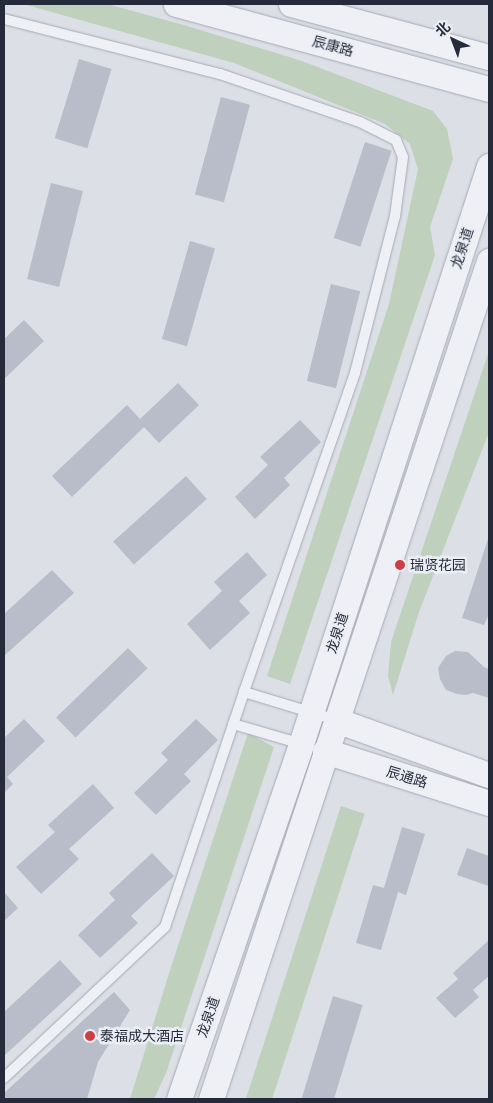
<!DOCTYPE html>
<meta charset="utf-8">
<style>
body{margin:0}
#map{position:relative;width:493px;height:1103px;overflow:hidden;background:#dcdfe6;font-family:"Open Sans","Noto Sans SC",sans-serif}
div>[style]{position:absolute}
.green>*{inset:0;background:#bfd0bd;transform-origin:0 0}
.building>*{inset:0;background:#b9bdc9;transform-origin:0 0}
.roads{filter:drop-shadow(0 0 1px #a5a9b3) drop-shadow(0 0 1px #a5a9b3)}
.service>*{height:10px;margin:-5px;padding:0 5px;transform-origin:5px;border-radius:5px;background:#eef0f5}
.tertiary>*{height:25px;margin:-12.5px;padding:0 12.5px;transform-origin:12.5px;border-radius:12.5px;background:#eef0f5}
.dots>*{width:14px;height:14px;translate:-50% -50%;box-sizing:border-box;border:2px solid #ebeef4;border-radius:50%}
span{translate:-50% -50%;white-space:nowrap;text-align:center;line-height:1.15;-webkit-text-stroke:5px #ebeef4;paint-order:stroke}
.street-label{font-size:14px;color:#262b3c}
.poi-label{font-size:14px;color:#262b3c}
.left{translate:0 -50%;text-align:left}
.frame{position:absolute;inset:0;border:5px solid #262b3c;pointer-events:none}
.north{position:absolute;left:428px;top:15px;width:50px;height:50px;-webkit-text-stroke:4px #ebeef4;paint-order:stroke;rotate:317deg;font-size:14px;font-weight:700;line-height:20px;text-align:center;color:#262b3c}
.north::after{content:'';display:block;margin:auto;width:18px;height:22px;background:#262b3c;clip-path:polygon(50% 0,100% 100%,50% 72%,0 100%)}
</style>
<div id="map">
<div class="green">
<div style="clip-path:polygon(23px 4px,107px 4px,184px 25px,299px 60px,433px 111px,447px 129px,453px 159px,430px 227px,435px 255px,290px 684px,267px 676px,389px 304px,418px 169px,410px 144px,385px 124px,234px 63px)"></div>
<div style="clip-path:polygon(489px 351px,489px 432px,419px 612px,393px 695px,388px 676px,391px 642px)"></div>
<div style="clip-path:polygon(248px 733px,274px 747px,166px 1073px,154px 1099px,130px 1099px,171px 967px)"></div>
<div style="left:341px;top:806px;width:25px;height:309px;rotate:18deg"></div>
</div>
<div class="building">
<div style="left:79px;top:59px;width:34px;height:83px;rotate:17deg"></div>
<div style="left:221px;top:97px;width:30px;height:101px;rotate:15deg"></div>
<div style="left:365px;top:142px;width:28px;height:101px;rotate:18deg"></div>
<div style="left:51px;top:183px;width:33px;height:99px;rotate:14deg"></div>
<div style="left:190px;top:241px;width:26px;height:102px;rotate:16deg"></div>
<div style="left:331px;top:284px;width:30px;height:100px;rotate:14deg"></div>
<div style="clip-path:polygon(24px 320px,44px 341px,4px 379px,4px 339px)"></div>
<div style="clip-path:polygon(178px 383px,199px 405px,159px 443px,144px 427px,72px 497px,52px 476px,127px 405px,140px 419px)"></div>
<div style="clip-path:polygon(300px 420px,321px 442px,284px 478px,290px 485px,255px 519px,235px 497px,268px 465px,260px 457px)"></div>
<div style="left:186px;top:476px;width:31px;height:98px;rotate:48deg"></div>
<div style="clip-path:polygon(489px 536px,489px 614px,484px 625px,462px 618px)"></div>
<div style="clip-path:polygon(247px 552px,267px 575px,239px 601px,250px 613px,210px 650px,187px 624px,222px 591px,214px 582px)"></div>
<div style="clip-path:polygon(52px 570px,74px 593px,4px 656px,4px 614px)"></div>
<div style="left:128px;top:648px;width:28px;height:100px;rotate:46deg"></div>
<div style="clip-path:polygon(455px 651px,468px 652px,484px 667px,489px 669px,489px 698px,473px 693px,466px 695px,457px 694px,446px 690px,440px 679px,438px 668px,446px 656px)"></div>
<div style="clip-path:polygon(24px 719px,45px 741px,7px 777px,13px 784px,4px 793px,4px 738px)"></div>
<div style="clip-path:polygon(196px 719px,218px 740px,184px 774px,191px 781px,156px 815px,134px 793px,168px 760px,161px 753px)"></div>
<div style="clip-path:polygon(93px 784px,114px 808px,69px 849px,79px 859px,41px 894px,16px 867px,55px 832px,48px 825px)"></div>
<div style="clip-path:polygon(402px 827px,425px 834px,406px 895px,398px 892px,381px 950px,356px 943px,373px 885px,384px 888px)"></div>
<div style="clip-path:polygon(467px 848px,489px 856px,489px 886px,457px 875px)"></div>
<div style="clip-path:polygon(152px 853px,174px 876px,131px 916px,138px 923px,100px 958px,78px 935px,115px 900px,109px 893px)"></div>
<div style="clip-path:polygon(4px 892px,18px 908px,4px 921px)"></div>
<div style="clip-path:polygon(489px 940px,489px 976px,473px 990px,479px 997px,455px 1018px,436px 998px,458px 979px,453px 973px)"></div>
<div style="clip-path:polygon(60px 960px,82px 984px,4px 1056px,4px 1012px)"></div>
<div style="clip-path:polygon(114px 992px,130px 1010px,98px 1062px,87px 1099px,4px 1099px,4px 1093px)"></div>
<div style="left:333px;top:996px;width:31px;height:108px;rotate:17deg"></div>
</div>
<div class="roads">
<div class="service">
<div style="left:4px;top:19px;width:223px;rotate:14.3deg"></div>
<div style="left:220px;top:74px;width:148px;rotate:18.9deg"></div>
<div style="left:360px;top:122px;width:40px;rotate:26.6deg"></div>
<div style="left:396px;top:140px;width:18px;rotate:68deg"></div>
<div style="left:403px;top:157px;width:60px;rotate:97.7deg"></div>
<div style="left:395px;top:216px;width:162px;rotate:104.3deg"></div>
<div style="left:355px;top:373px;width:338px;rotate:109.2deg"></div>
<div style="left:244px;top:692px;width:96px;rotate:16.9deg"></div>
<div style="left:233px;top:724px;width:72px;rotate:16.2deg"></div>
<div style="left:4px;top:1078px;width:221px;rotate:-43.2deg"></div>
<div style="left:165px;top:927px;width:248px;rotate:-71.4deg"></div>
</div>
<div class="tertiary">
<div style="left:176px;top:4px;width:324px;rotate:15.2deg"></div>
<div style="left:291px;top:4px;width:205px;rotate:15deg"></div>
<div style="left:336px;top:720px;width:163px;rotate:19.8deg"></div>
<div style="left:325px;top:751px;width:172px;rotate:17.6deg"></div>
<div style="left:179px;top:1099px;width:375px;rotate:-71deg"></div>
<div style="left:301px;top:744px;width:608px;rotate:-71.98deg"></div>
<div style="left:211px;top:1099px;width:883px;rotate:-71.65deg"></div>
</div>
</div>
<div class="dots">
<div style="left:400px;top:565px;background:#cd3f43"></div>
<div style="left:90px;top:1036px;background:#cd3f43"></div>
</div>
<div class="street-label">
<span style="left:333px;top:46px;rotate:15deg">辰康路</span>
<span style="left:462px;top:248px;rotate:-72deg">龙泉道</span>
<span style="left:337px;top:633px;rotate:-72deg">龙泉道</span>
<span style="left:407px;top:777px;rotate:17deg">辰通路</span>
<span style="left:208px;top:1017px;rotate:-71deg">龙泉道</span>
</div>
<div class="poi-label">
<span class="left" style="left:410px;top:565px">瑞贤花园</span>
<span class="left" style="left:100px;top:1036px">泰福成大酒店</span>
</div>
<div class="frame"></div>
<div class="north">北</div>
</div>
